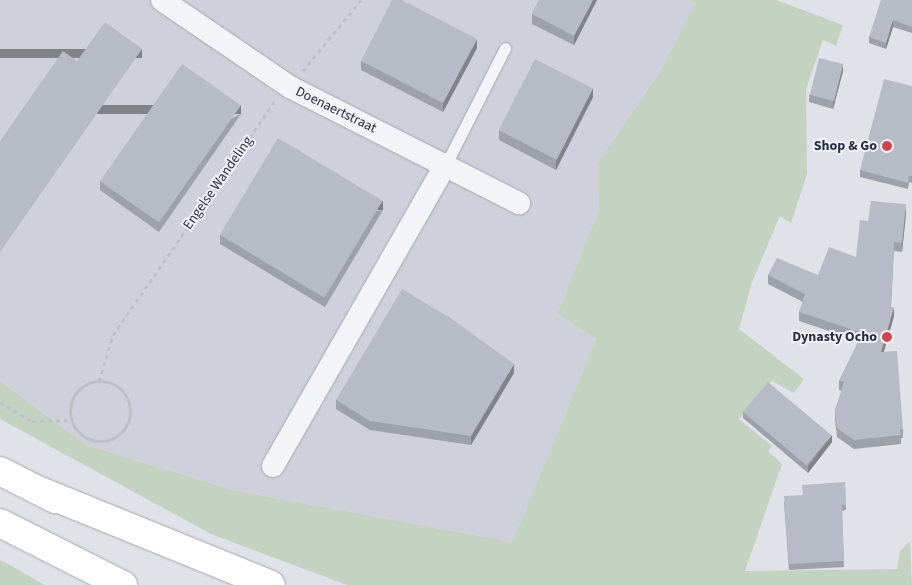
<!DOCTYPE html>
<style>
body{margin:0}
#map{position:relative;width:912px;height:585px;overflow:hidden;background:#e0e2e9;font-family:"Source Sans 3",sans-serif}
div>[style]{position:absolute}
.built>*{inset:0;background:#ced1db}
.green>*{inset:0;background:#c4d2c1}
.path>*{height:3px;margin-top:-1.5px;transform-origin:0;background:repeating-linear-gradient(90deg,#bdc1c7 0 4px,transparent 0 8px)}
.path>.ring{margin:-1.5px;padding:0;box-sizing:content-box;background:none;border:3px solid #bdc1c7;border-radius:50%}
.roads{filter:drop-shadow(0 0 1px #a5a9b3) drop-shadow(0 0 1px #a5a9b3)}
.service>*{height:11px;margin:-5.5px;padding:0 5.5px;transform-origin:5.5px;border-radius:5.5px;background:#f2f4f7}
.minor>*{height:22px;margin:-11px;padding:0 11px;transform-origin:11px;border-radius:11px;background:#f2f4f7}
.motorway>*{height:28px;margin:-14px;padding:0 14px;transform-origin:14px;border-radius:14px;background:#fff}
.wall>*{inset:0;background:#9da1a9}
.shaded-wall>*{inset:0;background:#80838a;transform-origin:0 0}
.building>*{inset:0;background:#b7bbc5;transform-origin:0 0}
.dots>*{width:14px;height:14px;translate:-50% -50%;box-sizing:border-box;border:2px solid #eff1f6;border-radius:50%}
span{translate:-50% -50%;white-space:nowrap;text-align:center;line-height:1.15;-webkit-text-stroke:4px #eff1f6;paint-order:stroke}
.street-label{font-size:14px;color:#282f40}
.poi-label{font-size:14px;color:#282f40;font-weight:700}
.right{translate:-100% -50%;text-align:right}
</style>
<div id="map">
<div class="built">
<div style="clip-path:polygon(0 0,688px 0,695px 4px,659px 73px,597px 164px,599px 209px,557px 314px,596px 339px,512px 542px,233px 490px,119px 455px,85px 444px,0 381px)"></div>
</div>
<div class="green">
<div style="clip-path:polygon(688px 0,776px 0,843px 25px,836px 46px,823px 40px,806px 89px,807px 174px,791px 223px,780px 216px,752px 282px,739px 329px,804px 379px,794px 393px,772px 381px,739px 419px,772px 446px,768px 451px,782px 464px,745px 571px,897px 569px,900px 551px,910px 541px,912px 585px,347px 585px,211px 534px,0 419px,0 381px,85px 444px,119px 455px,233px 490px,512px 542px,596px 339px,557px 314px,599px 209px,597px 164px,659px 73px,695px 4px)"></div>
<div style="clip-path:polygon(0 560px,12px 566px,44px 585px,0 585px)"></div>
</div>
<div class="path">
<div style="left:303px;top:71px;width:92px;rotate:-50.8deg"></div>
<div style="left:99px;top:381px;width:48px;rotate:-73.1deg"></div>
<div style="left:113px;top:335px;width:285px;rotate:-55.3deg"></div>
<div class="ring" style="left:70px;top:381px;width:57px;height:57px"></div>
<div style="left:0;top:402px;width:37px;rotate:31deg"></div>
<div style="left:32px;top:421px;width:39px;rotate:-1deg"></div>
</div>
<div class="roads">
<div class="service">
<div style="left:446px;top:164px;width:130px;rotate:-63deg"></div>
</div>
<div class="minor">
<div style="left:162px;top:0;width:155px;rotate:34.2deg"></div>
<div style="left:290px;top:87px;width:257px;rotate:26.9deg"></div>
<div style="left:273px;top:466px;width:348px;rotate:-60.2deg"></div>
</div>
<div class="motorway">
<div style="left:0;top:471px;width:62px;rotate:27deg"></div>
<div style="left:40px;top:491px;width:249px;rotate:22.1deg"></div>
<div style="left:0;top:523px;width:138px;rotate:26.8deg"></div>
</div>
</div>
<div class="wall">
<div style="clip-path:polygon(539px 0,597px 0,574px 45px,532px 24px,532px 14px)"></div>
<div style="clip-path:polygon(912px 0,912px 33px,893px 27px,886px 49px,869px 43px,869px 37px)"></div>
<div style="clip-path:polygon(477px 48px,443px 112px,361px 70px,361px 61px)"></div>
<div style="clip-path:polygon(843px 71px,833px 109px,809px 102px,809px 95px)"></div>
<div style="clip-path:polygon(912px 86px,912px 183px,909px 182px,908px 189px,860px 177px,860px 170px)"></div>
<div style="clip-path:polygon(593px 97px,556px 170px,499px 140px,499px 131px)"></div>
<div style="clip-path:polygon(241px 114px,159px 232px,100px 190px,100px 181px)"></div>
<div style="clip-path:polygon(383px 210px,325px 307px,220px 244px,220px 235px)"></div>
<div style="clip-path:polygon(906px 213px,902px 252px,894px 251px,891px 307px,894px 316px,884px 352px,903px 429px,903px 438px,901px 438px,901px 444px,854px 449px,837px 437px,835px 419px,835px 410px,842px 391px,839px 390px,839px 381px,859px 341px,799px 321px,799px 312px,803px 302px,768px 284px,768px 275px,818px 275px,856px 257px,868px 221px)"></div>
<div style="clip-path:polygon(514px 373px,471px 445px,370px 430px,336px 409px,336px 400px)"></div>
<div style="clip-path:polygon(743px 412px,832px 442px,808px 473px,743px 418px)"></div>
<div style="clip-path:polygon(845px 482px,846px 510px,842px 511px,844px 567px,789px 570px,784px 502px,803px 495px)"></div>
</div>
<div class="shaded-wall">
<div style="clip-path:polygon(593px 0,597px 0,574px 45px,574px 36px)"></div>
<div style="clip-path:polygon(893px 20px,893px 27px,886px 49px,886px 43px)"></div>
<div style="clip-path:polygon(477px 39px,477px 48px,443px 112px,443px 103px)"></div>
<div style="left:142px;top:49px;width:9px;height:248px;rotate:90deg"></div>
<div style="clip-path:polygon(843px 64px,843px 71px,833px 109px,833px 102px)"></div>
<div style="clip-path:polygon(593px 88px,593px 97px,556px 170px,556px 161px)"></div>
<div style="left:241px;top:105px;width:9px;height:144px;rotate:90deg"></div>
<div style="left:383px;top:201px;width:9px;height:113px;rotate:90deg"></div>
<div style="clip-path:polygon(906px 204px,906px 213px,902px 252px,902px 243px)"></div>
<div style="clip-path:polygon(894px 307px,894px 316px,881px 361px,881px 352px)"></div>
<div style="clip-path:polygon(514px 364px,514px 373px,471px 445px,471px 436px)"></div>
<div style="clip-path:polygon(832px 435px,832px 442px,808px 473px,808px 466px)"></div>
</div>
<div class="building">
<div style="clip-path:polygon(392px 0,402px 0,477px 39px,443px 103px,361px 61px)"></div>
<div style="clip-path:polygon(539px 0,593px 0,574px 36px,532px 14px)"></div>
<div style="clip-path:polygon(881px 0,912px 0,912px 27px,893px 20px,886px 43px,869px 37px)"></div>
<div style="clip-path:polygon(105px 22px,142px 49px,0 252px,0 141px,63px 51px,77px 61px)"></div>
<div style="left:819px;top:58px;width:25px;height:38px;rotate:14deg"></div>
<div style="left:535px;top:59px;width:65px;height:80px;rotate:27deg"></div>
<div style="left:182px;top:64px;width:72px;height:143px;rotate:35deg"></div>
<div style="clip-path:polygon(884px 79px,912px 86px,912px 176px,909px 176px,908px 183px,860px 170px)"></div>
<div style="left:278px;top:138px;width:122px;height:113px;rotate:31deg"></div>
<div style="clip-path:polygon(871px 201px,906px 204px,902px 243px,894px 242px,891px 307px,894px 307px,881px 352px,897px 351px,903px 429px,900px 430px,901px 435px,854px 440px,837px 428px,835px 410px,844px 382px,839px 381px,862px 333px,799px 312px,805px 294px,768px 275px,777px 258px,818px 275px,829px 247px,856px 257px,860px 220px,868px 221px)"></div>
<div style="clip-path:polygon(402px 289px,452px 319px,514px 364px,471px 436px,370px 421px,336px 400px)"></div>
<div style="left:768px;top:382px;width:83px;height:39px;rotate:40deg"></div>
<div style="clip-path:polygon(845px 482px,846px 505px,842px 505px,844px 561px,789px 564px,784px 496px,803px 495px,802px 485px)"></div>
</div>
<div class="dots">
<div style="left:887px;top:146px;background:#cd454f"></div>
<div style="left:887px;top:337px;background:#cd454f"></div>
</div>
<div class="street-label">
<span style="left:336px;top:110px;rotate:26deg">Doenaertstraat</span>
<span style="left:218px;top:183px;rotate:-55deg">Engelse Wandeling</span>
</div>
<div class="poi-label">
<span class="right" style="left:877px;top:146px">Shop &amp; Go</span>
<span class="right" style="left:877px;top:337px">Dynasty Ocho</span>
</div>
</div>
